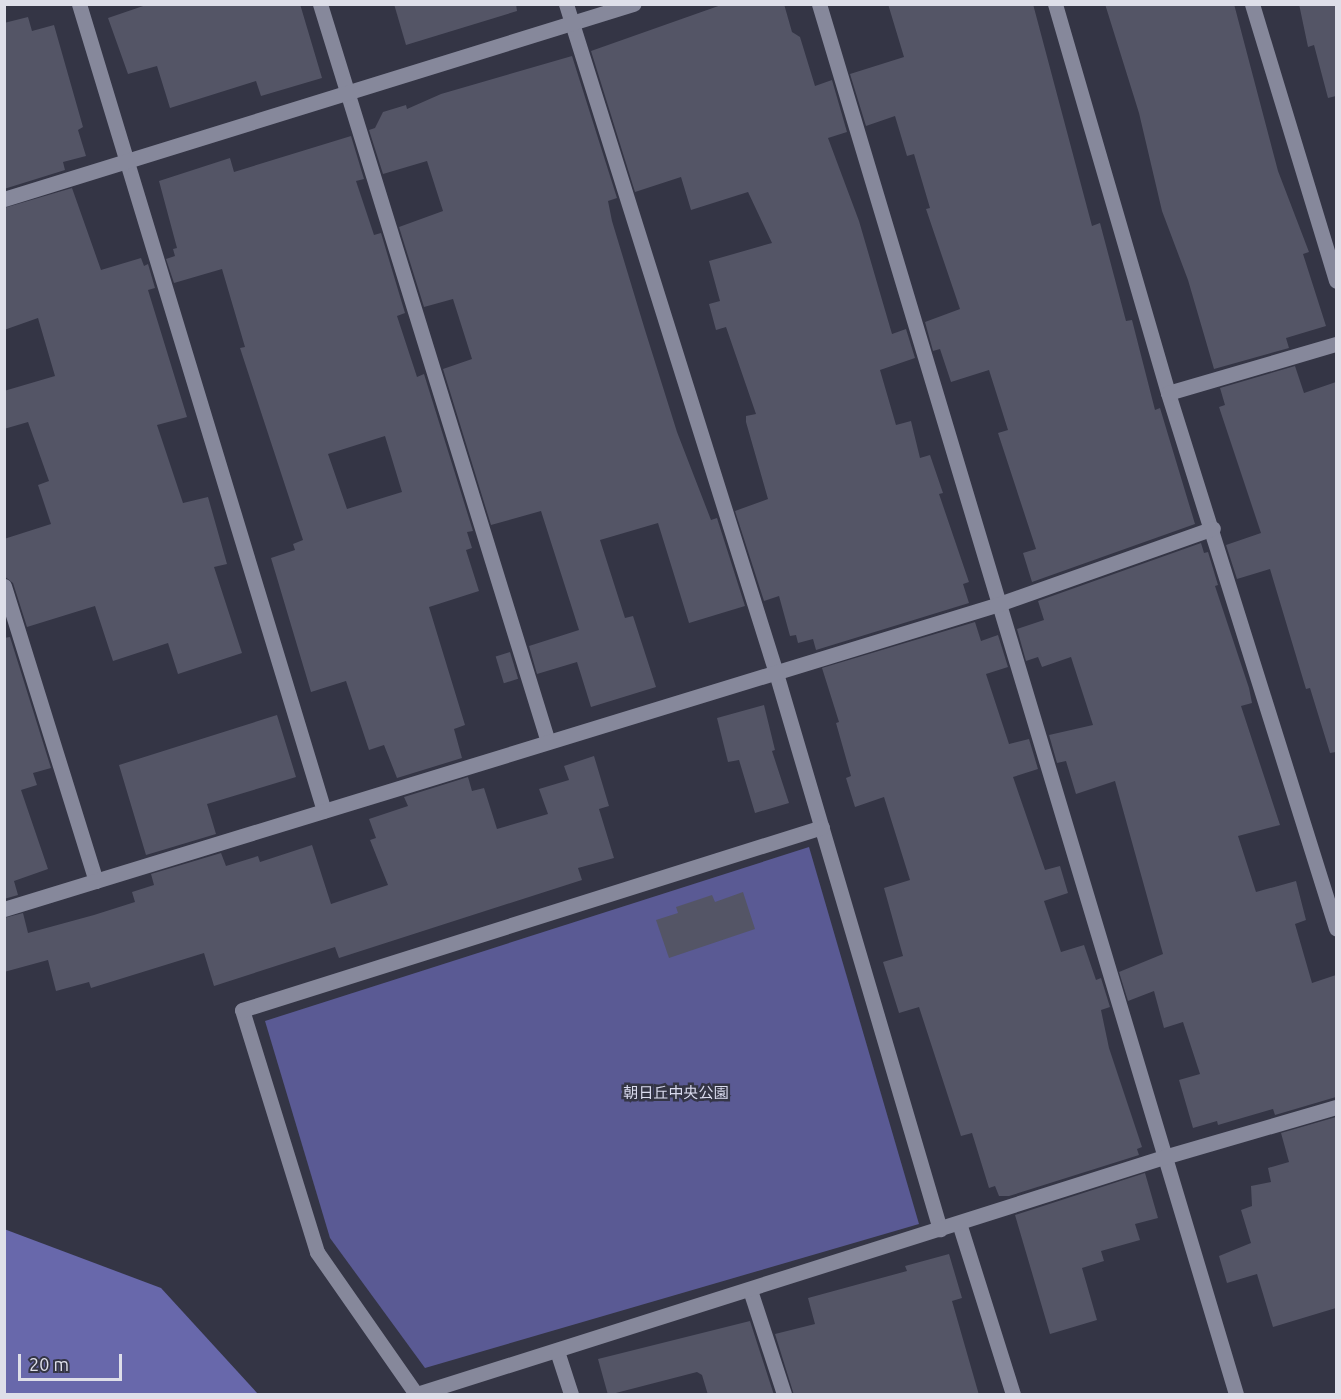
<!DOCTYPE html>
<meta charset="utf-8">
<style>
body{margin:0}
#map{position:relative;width:1341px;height:1399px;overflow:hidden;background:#343545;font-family:Ubuntu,"Noto Sans JP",sans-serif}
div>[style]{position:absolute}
.green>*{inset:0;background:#5a5a94}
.forest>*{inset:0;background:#6868ab}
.building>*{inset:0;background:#545566;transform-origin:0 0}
.minor>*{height:15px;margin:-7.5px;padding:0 7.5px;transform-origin:7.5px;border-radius:7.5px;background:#86889b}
span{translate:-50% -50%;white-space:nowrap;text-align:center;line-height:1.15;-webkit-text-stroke:5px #343545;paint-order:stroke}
.park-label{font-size:15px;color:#dadbef}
.frame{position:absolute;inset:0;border:6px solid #dedfe9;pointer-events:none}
.scale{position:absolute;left:18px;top:1354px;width:104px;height:27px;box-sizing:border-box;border:3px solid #dedfe9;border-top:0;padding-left:8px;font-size:18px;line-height:21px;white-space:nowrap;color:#dedfe9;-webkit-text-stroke:4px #343545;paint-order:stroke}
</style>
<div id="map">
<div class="green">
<div style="clip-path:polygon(809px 847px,919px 1224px,425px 1368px,330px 1238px,265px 1021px)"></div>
</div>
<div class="forest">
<div style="clip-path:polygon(4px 1229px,161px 1288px,258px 1394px,5px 1394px)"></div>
</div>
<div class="building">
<div style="clip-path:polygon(149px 4px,300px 4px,322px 78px,261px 96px,256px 81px,170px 108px,157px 66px,128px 74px,108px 18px)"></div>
<div style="clip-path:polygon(394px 4px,516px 4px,517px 11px,406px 45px)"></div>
<div style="clip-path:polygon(724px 4px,784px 4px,792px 32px,800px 37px,815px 86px,832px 80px,847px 132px,828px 138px,859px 221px,892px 334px,906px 329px,915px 358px,880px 370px,896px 425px,911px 421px,920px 458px,930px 455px,943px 493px,939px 494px,969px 582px,963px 584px,969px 603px,816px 650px,813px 639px,798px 643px,796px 635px,790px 636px,779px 596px,764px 601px,735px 511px,768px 499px,746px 422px,746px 416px,756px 414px,726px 327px,716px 330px,709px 304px,720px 301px,709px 261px,772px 243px,748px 192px,691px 210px,681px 177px,635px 192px,591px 51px)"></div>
<div style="clip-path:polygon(888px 4px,1033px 4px,1092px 226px,1100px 223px,1126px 321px,1132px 320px,1155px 410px,1160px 408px,1195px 524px,1032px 582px,1023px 553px,1036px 549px,998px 433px,1008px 430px,989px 370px,951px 382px,940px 349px,933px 351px,925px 322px,960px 309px,926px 209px,930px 208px,914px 154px,907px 156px,895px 116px,866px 126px,850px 74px,904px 57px)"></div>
<div style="clip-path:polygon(1105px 4px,1234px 4px,1278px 171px,1309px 252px,1303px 254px,1326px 326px,1286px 338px,1289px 348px,1214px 369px,1188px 280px,1162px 211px,1139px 113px)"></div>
<div style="clip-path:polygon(1299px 4px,1336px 4px,1336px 96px,1328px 98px,1314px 45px,1308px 47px)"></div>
<div style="clip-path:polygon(28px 17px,32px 31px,54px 25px,83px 127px,78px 130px,86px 156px,63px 162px,65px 170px,4px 189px,4px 23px)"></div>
<div style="clip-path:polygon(572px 56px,617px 198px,608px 201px,612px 221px,645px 330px,677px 432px,711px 520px,717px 518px,745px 606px,689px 623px,658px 523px,600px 540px,625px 618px,633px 616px,656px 687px,591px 707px,577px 662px,537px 674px,529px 646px,579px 630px,541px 511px,491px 525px,443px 369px,472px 359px,453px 299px,424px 307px,399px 227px,443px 211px,427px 161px,383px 174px,369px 130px,375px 128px,383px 112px,406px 105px,407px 109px,441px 94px)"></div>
<div style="clip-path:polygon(evenodd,351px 136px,364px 179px,356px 181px,374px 235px,381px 233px,405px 313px,397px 316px,417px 377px,424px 374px,473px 531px,467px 532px,472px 548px,466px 550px,479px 591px,429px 607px,465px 725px,454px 729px,462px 758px,397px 778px,384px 745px,369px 750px,346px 681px,311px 692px,271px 558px,295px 550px,293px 544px,303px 540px,240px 348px,245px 347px,222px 269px,174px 283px,166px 259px,175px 256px,173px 249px,177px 248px,159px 181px,230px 158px,234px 172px,351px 136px,385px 436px,402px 492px,347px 509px,328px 454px,385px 436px)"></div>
<div style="clip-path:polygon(72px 188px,101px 270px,141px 258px,144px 266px,148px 264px,155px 288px,148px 290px,187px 417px,157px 425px,183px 503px,208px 497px,227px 564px,214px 567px,242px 653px,178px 674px,168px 643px,113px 661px,95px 606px,27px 627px,13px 583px,4px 576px,4px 539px,51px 524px,38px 485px,49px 481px,28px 422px,4px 429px,4px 391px,55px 376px,38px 318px,4px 330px,4px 208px)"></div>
<div style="clip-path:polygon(1295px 366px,1304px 393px,1336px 382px,1336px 752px,1330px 753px,1310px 688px,1306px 689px,1270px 569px,1237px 579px,1226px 545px,1261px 533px,1219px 407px,1225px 405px,1220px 388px)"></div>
<div style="clip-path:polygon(1201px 543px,1204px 553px,1208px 552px,1218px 585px,1215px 586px,1249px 688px,1252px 703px,1241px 706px,1280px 825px,1238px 836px,1256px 892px,1296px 881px,1306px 920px,1295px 924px,1312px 983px,1336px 975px,1336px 1097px,1275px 1115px,1273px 1109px,1218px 1125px,1217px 1121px,1193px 1128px,1179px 1080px,1200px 1074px,1183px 1022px,1164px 1028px,1154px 991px,1128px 1001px,1119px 972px,1163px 954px,1115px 781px,1076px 794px,1066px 761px,1057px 763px,1049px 735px,1093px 725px,1071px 657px,1042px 667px,1038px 657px,1026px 661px,1017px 629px,1044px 620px,1038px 601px)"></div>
<div style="clip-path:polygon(975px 622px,981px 641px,998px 635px,1008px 667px,986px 674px,1009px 744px,1029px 739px,1038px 769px,1013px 777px,1045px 870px,1060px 866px,1068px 893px,1044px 901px,1061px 952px,1084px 945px,1096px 980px,1101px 978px,1110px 1007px,1101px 1010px,1109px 1048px,1142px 1147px,1137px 1149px,1139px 1155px,1009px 1196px,999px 1196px,995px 1186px,989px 1188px,972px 1133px,961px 1136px,919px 1007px,899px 1013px,883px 962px,903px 956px,884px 888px,910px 880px,884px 797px,855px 807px,846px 778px,851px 776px,836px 723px,839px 722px,822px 668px)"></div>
<div style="clip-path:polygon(10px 637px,51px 768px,33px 773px,37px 785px,21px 790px,48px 869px,14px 881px,18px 895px,4px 899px,4px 638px)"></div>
<div style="left:510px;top:652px;width:28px;height:15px;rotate:73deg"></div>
<div style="clip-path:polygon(764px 705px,775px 750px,772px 751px,789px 803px,755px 813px,739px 760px,728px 762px,717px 718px)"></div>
<div style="clip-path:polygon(277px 715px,296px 777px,207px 804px,216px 834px,146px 855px,119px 765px)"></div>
<div style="clip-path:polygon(594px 756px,609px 806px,599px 809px,614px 858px,578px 868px,582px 880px,339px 958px,335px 947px,214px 986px,204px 953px,91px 988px,89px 982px,56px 991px,48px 960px,4px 972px,4px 918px,23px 913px,28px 933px,94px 915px,135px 902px,132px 892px,154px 885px,151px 874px,221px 853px,226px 866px,258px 856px,260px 862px,312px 845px,331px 904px,388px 885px,370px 840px,376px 838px,369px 819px,408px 806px,404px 797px,468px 777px,472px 791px,484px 788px,497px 829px,548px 814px,539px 789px,569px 780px,564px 766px)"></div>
<div style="clip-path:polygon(743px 892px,755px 929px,669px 958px,656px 920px,678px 913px,676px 907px,712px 895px,715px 902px)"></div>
<div style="clip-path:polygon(1336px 1117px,1336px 1308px,1273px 1327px,1257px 1274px,1227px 1283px,1219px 1256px,1251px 1243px,1241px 1210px,1252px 1206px,1251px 1186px,1271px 1182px,1268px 1168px,1289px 1162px,1281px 1133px)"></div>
<div style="clip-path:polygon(1145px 1173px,1158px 1218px,1135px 1224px,1140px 1240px,1101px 1251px,1104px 1261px,1082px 1268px,1097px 1320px,1050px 1334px,1015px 1215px)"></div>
<div style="clip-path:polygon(949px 1254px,962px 1298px,952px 1301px,979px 1395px,794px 1395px,775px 1334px,815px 1324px,808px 1298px,907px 1271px,905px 1266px)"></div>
<div style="clip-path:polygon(750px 1321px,774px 1395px,708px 1395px,702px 1375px,697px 1372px,608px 1395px,598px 1359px)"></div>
</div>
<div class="minor">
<div style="left:79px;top:4px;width:843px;rotate:73.11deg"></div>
<div style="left:320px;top:4px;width:772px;rotate:72.83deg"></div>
<div style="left:566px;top:4px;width:701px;rotate:72.57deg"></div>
<div style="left:776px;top:673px;width:580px;rotate:73.57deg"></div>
<div style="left:819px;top:4px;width:1451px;rotate:73.3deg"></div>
<div style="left:1055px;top:4px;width:405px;rotate:73.8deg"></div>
<div style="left:1168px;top:393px;width:561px;rotate:72.57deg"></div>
<div style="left:1252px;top:4px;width:289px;rotate:73.1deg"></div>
<div style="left:4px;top:199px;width:659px;rotate:-17.22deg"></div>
<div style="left:1168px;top:393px;width:175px;rotate:-16.3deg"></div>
<div style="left:4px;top:586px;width:309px;rotate:72.7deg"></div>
<div style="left:4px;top:909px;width:1038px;rotate:-17.04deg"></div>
<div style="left:996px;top:605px;width:230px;rotate:-19.5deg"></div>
<div style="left:959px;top:1223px;width:179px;rotate:72.5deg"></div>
<div style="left:750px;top:1290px;width:109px;rotate:71.9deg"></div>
<div style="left:557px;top:1351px;width:45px;rotate:72deg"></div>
<div style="left:416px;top:1394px;width:173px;rotate:-124.9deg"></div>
<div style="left:317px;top:1252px;width:253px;rotate:-107.2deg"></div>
<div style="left:242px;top:1010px;width:608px;rotate:-17.51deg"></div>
<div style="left:417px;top:1394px;width:784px;rotate:-17.6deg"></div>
<div style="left:1164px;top:1157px;width:179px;rotate:-16.2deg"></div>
</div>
<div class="park-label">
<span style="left:676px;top:1093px">朝日丘中央公園</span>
</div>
<div class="frame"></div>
<div class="scale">20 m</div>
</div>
